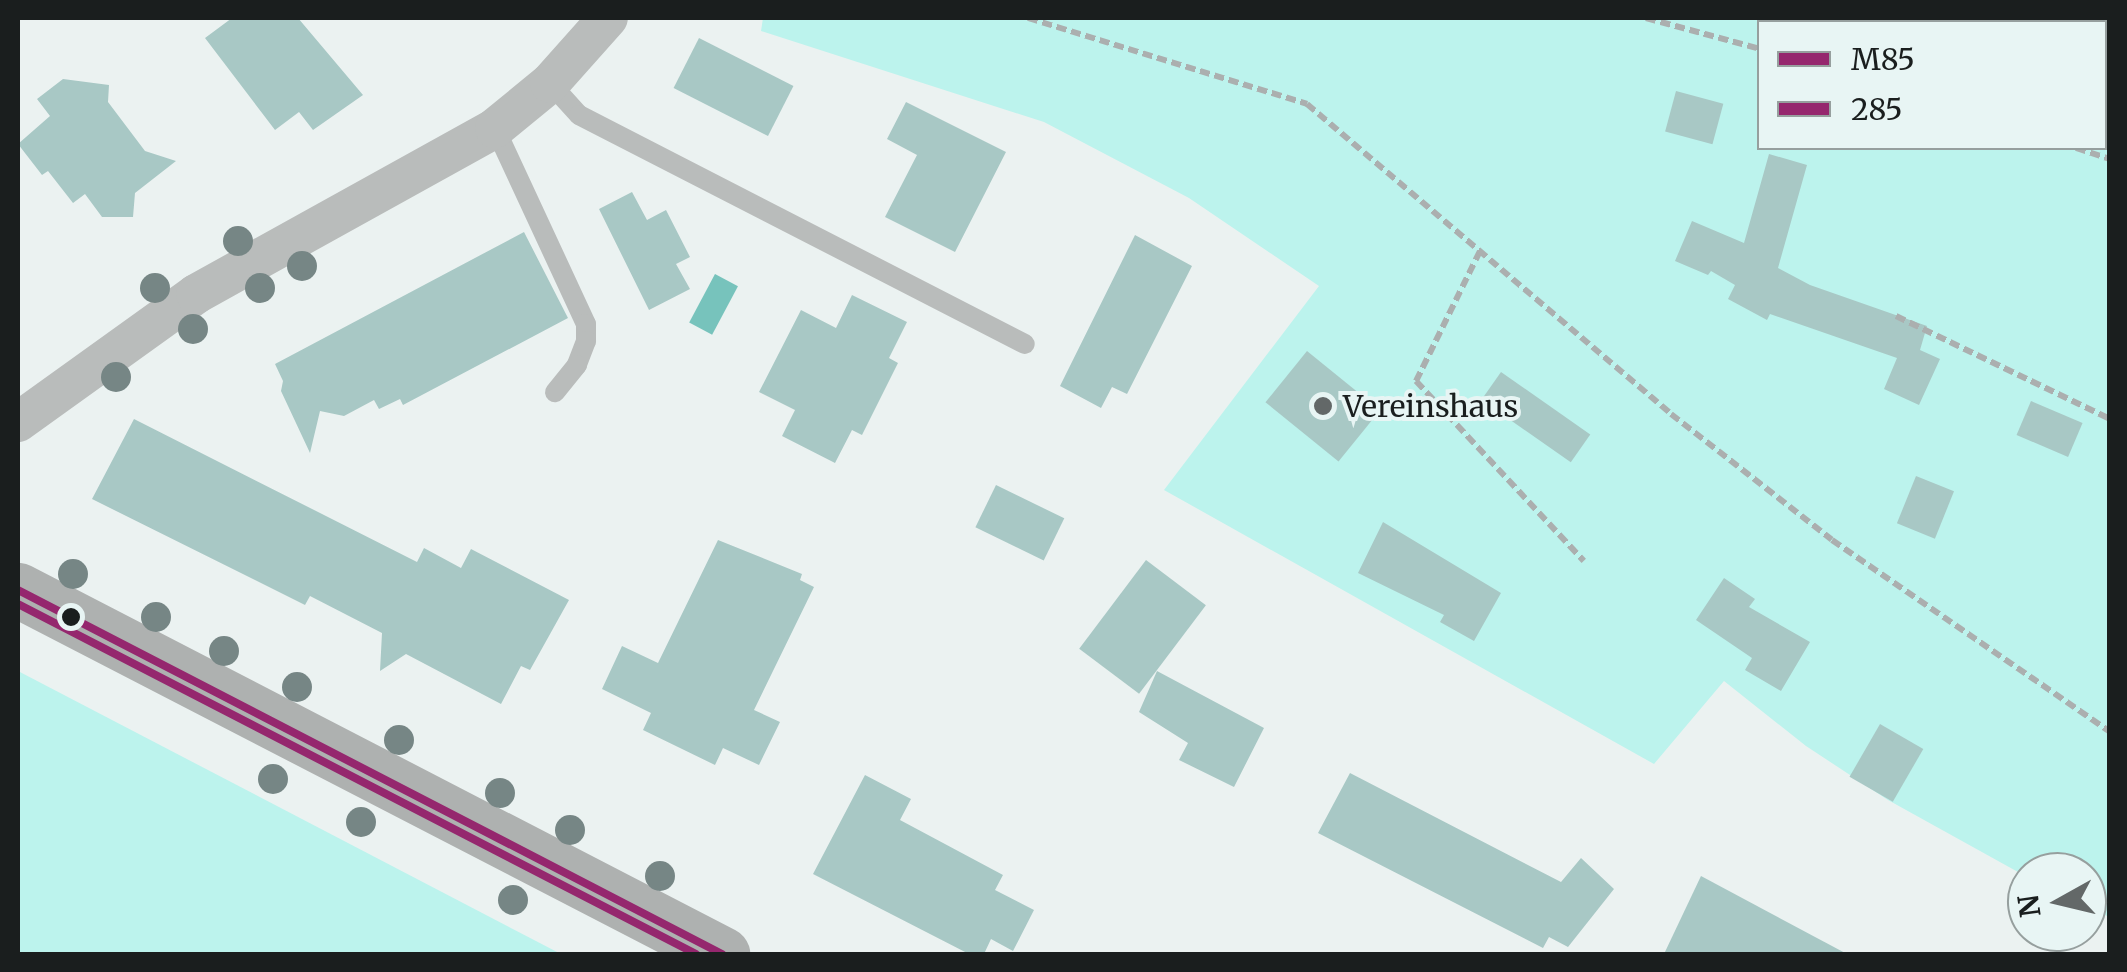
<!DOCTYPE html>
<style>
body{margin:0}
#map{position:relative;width:2127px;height:972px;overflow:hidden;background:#ebf2f1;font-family:Merriweather,serif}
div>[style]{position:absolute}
.green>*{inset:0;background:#bcf3ed}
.water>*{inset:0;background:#77c3bc;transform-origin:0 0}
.building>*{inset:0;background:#a8c8c5;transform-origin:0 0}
.path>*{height:6px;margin-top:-3px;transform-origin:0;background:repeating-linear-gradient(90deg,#abafaf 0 10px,transparent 0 15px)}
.service>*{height:20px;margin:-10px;padding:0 10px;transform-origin:10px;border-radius:10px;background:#b9bcbb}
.minor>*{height:40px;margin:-20px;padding:0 20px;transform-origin:20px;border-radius:20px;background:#b9bcbb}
.secondary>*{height:55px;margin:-27.5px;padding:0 27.5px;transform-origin:27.5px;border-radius:27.5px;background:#aeb1b0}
.bus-1>*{height:8px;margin:-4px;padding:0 4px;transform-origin:4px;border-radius:4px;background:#95276e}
.bus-2>*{height:8px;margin:-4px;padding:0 4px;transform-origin:4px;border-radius:4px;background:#95276e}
.trees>*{width:30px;height:30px;margin:-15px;border-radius:50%;background:#768685}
.dots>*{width:28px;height:28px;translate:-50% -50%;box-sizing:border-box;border:5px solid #e8f5f4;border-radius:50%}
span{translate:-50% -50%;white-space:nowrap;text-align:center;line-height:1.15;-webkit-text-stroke:8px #e8f5f4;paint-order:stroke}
.poi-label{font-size:30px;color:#1a1e1e}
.left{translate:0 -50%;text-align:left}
.frame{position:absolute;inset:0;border:20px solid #1a1e1e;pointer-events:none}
.legend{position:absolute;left:1757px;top:20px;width:350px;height:130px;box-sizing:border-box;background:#e8f5f4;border:2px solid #969f9e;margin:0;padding:12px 18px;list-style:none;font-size:30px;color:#1a1e1e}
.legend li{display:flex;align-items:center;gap:20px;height:50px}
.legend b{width:50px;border:2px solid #969f9e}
.north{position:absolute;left:2007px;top:852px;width:100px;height:100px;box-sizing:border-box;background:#e8f5f4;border:2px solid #969f9e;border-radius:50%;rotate:262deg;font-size:28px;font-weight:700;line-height:40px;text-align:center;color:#1a1e1e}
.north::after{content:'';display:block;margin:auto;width:35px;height:45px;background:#636868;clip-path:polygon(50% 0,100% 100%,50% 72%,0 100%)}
</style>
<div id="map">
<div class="green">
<div style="clip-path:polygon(763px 18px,2075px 18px,2092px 22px,1760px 22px,1760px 148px,2104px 148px,2105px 26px,2109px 28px,2109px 917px,2087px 906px,2087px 872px,2027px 872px,2027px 877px,1888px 800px,1806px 746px,1724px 681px,1654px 764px,1164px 490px,1319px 286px,1189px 198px,1044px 122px,761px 31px)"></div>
<div style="clip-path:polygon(18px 671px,561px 954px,18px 954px)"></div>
</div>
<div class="water">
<div style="left:715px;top:274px;width:26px;height:55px;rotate:28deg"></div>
</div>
<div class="building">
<div style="clip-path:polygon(232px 18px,298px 18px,363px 95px,313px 130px,299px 112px,275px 130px,205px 38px)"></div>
<div style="left:699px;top:38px;width:106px;height:56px;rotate:27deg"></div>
<div style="clip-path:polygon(63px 79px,109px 85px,108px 102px,145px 151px,176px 161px,135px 193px,133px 217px,102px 217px,85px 194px,73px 203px,48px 171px,42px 175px,18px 144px,50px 116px,37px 99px)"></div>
<div style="left:1676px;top:91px;width:49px;height:42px;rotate:15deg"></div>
<div style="clip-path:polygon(906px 102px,1006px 152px,955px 252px,885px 217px,917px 155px,887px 139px)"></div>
<div style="clip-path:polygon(1769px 154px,1807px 165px,1778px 268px,1810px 285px,1927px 326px,1920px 350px,1940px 359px,1919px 405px,1884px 389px,1897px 358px,1770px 314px,1767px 320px,1728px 299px,1735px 285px,1711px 271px,1708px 275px,1675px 261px,1692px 221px,1744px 243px)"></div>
<div style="clip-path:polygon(632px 192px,647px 220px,666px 210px,690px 257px,676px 264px,690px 289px,649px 310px,599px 209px)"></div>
<div style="clip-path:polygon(524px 232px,568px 318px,403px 405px,400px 399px,379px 409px,374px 400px,344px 416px,320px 411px,310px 453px,281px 391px,283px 381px,275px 364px)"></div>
<div style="clip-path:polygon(1135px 235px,1192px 266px,1127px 394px,1112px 387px,1101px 408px,1060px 386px)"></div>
<div style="clip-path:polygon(852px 295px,907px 322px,889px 358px,898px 363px,862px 435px,852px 430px,835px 463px,782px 436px,795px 410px,759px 392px,801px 310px,836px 328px)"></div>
<div style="left:1307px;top:351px;width:94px;height:66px;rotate:39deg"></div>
<div style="left:1501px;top:372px;width:109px;height:34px;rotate:35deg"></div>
<div style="left:2031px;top:401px;width:56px;height:37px;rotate:23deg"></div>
<div style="clip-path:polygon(134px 419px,417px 562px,424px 548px,461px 568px,471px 549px,569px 600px,530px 670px,521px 666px,501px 704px,406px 654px,380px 671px,382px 633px,310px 596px,305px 605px,92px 499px)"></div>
<div style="left:1916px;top:476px;width:41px;height:51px;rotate:22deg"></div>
<div style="left:996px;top:485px;width:76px;height:47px;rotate:26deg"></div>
<div style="clip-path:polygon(1383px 522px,1501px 593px,1474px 641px,1440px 622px,1444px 615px,1358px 573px)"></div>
<div style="clip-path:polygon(718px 540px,802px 574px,800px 580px,814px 587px,754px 710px,780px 722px,759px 765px,723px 748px,715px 765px,643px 730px,651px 713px,602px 689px,622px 646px,658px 663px)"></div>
<div style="left:1146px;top:560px;width:75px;height:111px;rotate:37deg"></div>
<div style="clip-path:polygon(1724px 578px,1755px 599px,1749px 607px,1810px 642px,1781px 691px,1745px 670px,1752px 658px,1696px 620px)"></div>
<div style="clip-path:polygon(1157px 671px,1264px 728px,1234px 787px,1179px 760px,1188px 743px,1139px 712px)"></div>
<div style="left:1880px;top:724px;width:50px;height:61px;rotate:30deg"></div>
<div style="clip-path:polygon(1350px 773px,1561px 882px,1581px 858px,1614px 889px,1568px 947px,1549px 937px,1543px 948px,1318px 833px)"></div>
<div style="clip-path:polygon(865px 775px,911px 799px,900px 820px,1003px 875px,995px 890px,1034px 910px,1013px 951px,991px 939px,984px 954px,969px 954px,813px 874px)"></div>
<div style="clip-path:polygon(1701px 876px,1847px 954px,1664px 954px)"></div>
</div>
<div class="path">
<div style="left:1028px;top:18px;width:292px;rotate:17.1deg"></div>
<div style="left:1307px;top:104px;width:478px;rotate:40.4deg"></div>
<div style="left:1671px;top:414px;width:204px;rotate:38deg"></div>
<div style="left:1832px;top:540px;width:338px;rotate:34.6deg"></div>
<div style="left:1646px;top:18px;width:118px;rotate:15.2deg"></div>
<div style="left:2076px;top:148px;width:36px;rotate:18deg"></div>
<div style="left:1480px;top:251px;width:145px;rotate:116.2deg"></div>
<div style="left:1416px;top:381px;width:246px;rotate:47deg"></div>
<div style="left:1896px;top:316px;width:237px;rotate:25.7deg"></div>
</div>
<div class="service">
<div style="left:550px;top:83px;width:43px;rotate:47.8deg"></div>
<div style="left:579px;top:115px;width:501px;rotate:27.18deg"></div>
<div style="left:495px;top:128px;width:216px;rotate:65.1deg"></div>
<div style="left:586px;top:324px;width:17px;rotate:90deg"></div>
<div style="left:586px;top:341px;width:26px;rotate:111deg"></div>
<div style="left:577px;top:365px;width:35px;rotate:129deg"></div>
</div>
<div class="minor">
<div style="left:18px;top:422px;width:219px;rotate:-35.7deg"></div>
<div style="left:196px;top:294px;width:342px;rotate:-29deg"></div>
<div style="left:495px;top:128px;width:71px;rotate:-39.3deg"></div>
<div style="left:550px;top:83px;width:87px;rotate:-48.3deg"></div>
</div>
<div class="secondary">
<div style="left:18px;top:590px;width:793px;rotate:27.34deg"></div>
</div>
<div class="bus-1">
<div style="left:18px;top:590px;width:793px;rotate:27.34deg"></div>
</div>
<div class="bus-2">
<div style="left:18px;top:604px;width:763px;rotate:27.3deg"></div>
</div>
<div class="trees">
<div style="left:238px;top:241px"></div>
<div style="left:302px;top:266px"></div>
<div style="left:155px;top:288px"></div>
<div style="left:260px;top:288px"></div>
<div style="left:193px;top:329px"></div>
<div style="left:116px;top:377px"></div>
<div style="left:73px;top:574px"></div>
<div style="left:156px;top:617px"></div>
<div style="left:224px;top:651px"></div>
<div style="left:297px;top:687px"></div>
<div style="left:399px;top:740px"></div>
<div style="left:273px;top:779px"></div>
<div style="left:500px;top:793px"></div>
<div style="left:361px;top:822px"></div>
<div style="left:570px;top:830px"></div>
<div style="left:660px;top:876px"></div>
<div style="left:513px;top:900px"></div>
</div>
<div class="dots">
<div style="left:1323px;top:406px;background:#636868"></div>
<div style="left:71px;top:617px;background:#1a1e1e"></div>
</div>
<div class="poi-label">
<span class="left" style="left:1343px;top:406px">Vereinshaus</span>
</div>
<div class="frame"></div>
<ul class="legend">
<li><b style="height:12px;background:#95276e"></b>M85</li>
<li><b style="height:12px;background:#95276e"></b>285</li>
</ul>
<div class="north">N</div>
</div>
